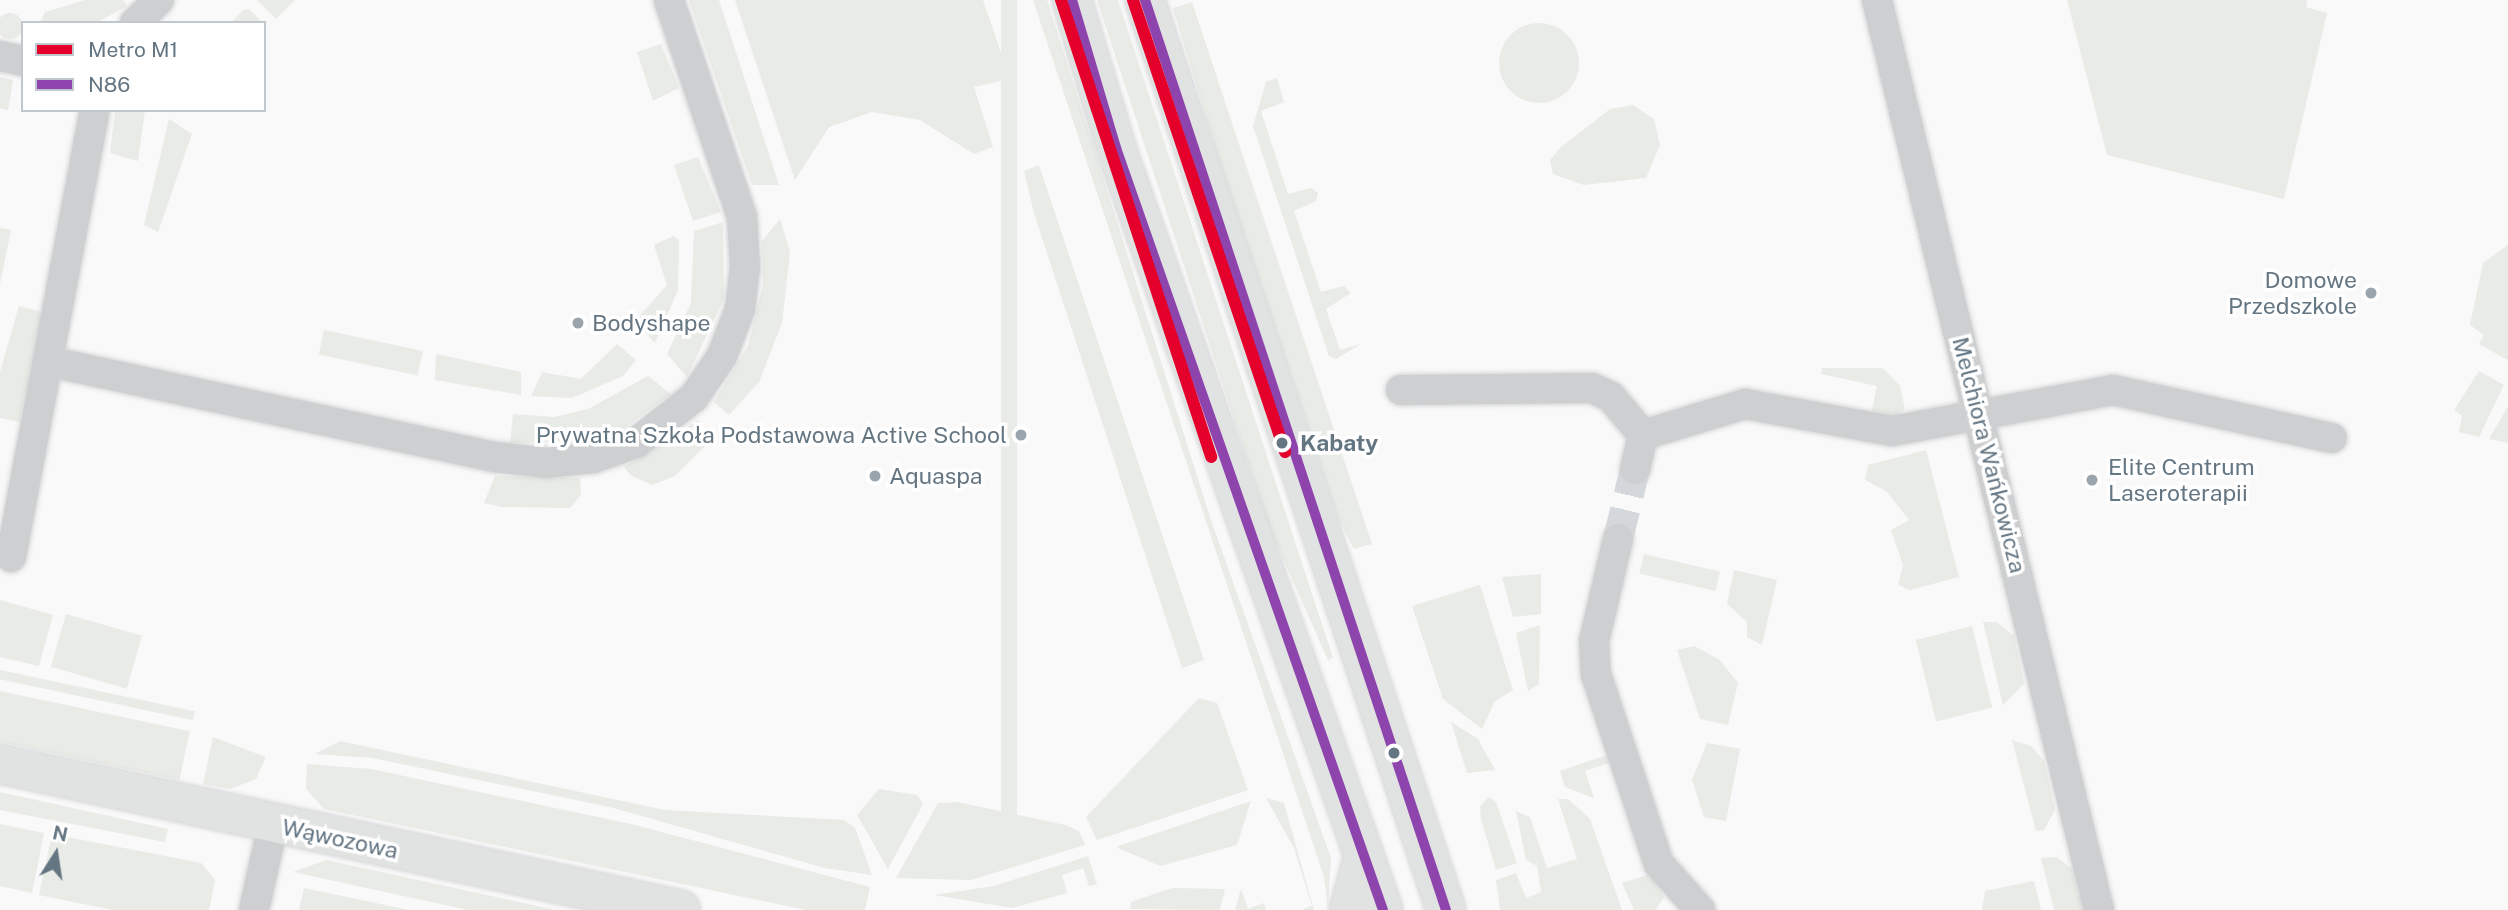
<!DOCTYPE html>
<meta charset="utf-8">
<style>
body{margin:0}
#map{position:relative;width:2508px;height:910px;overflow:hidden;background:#f9f9f9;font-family:"Public Sans",sans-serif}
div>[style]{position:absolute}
.green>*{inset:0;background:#e8ebe6;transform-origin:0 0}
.round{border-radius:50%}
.street-tunnel>*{height:30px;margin-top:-15px;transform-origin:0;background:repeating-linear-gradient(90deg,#d4d8dc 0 30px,transparent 0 45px)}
.roads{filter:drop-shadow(0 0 2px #d5d6d7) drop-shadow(0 0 2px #d5d6d7)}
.street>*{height:30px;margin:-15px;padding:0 15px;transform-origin:15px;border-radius:15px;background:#cecfd0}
.secondary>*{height:38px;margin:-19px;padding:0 19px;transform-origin:19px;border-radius:19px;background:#e1e2e2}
.bus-1>*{height:10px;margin:-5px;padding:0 5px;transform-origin:5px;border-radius:5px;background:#8e44ad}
.metro-1>*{height:12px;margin:-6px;padding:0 6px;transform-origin:6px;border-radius:6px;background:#e4002b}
.dots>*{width:19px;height:19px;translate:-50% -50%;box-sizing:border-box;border:4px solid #fff;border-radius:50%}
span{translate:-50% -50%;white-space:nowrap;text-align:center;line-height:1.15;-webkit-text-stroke:7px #fff;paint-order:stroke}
.poi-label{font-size:23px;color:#657683}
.right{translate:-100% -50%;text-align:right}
.left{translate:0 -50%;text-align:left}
.stop-label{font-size:23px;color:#657683;font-weight:700}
.street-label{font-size:23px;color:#657683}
.legend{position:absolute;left:21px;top:21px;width:245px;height:91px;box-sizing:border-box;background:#fff;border:2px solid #c1c8cd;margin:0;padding:9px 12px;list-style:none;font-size:21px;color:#657683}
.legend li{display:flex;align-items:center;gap:14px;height:35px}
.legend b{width:35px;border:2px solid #c1c8cd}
.north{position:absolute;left:21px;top:819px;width:70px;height:70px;-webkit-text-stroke:5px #fff;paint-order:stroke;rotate:12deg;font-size:19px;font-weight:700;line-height:28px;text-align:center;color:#657683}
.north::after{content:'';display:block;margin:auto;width:24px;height:32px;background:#657683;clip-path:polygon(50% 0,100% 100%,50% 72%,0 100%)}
</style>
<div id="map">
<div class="green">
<div style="clip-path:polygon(85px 0,123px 0,127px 6px,96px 23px,40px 23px,45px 12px)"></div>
<div style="clip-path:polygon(257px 0,295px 0,276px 19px)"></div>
<div style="clip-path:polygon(689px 0,719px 0,779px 185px,752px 185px)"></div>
<div style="clip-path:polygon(735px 0,983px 0,1010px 79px,974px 87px,993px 147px,974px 154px,920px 120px,872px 112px,829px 127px,795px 180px)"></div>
<div style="left:1001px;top:0;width:16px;height:829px"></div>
<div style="clip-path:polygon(1033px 0,1047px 0,1211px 520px,1331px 858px,1328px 908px,1324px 877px)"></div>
<div style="clip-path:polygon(1097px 0,1118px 0,1333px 658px,1328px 660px,1271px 532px)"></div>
<div style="clip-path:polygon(2067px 0,2307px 0,2306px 7px,2327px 13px,2284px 199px,2107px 155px)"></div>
<div style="clip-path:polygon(1192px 2px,1235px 132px,1372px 544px,1354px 549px,1338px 519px,1218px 157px,1173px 8px)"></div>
<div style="clip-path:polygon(249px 9px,263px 23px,231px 23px,243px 10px)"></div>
<div class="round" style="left:-3px;top:13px;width:26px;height:26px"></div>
<div class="round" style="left:1499px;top:23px;width:80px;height:80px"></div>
<div style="clip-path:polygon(661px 44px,679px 88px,653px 101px,637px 52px)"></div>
<div style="clip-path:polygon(0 77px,13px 80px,8px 110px,0 108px)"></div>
<div style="clip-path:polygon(1277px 78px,1284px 102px,1261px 111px,1288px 194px,1311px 188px,1318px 193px,1316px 201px,1294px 211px,1321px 292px,1344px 286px,1351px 293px,1326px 309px,1340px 350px,1361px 344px,1336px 359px,1329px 356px,1253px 126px,1266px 82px)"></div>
<div style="clip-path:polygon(1633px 105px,1654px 119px,1660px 145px,1646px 178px,1584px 185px,1553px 174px,1550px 160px,1560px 148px,1610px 109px)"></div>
<div style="clip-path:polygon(145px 110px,138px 161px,110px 153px,115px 112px)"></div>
<div style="clip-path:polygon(169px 119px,192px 134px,158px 232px,144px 225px)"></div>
<div style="clip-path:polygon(698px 157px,721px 212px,693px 221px,674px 165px)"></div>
<div style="clip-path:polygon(1039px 165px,1204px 660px,1182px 668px,1034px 213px,1024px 171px)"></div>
<div style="clip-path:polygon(780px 219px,790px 252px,782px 323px,759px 382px,729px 415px,714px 402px,748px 346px,763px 285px,762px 241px)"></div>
<div style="clip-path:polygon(723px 222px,724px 299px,687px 377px,667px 354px,691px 303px,694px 231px)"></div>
<div style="clip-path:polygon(0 228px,11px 230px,0 284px)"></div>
<div style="clip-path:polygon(673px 236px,679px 240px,678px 290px,655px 343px,635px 321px,667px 285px,654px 245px)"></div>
<div style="clip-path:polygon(2508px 245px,2508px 360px,2479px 344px,2484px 335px,2470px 325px,2483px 263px)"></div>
<div style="clip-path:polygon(19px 306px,42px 312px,20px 422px,0 418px,0 372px)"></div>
<div style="left:324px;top:330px;width:101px;height:25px;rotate:12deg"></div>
<div style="clip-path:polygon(617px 344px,636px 360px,623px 376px,572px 398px,531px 396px,542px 372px,581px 379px)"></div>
<div style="clip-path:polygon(436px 354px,521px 372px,521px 395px,435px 380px)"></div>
<div style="clip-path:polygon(1822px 368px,1883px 368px,1900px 386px,1905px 409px,1893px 418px,1871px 414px,1877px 386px,1821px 374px)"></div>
<div style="clip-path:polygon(2479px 371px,2504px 385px,2479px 437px,2459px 432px,2462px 416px,2454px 410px)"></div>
<div style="clip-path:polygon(648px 376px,671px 394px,624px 428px,585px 441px,510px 443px,513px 414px,554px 417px,588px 409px)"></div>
<div style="clip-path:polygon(2508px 406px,2508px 443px,2489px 439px)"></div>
<div style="clip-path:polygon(698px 420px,713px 438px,675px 476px,652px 485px,630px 475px,624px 467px)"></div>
<div style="clip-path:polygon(1926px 450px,1959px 577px,1910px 590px,1898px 585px,1903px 565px,1891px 530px,1909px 520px,1886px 491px,1865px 480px,1868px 465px)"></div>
<div style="clip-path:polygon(495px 476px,580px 478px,581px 495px,570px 508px,502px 507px,484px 503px)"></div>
<div style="left:1644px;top:554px;width:78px;height:20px;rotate:13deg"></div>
<div style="clip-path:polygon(1734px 570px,1777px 580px,1762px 645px,1747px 637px,1747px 622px,1727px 604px)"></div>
<div style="clip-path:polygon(1541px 574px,1541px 614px,1513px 617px,1502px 577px)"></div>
<div style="clip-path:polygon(1480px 585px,1513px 690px,1495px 701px,1482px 729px,1443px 699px,1412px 606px)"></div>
<div style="clip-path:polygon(0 600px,53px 615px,39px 666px,0 657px)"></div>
<div style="left:66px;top:614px;width:79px;height:55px;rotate:16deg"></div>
<div style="clip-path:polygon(1983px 622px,1997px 622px,2014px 636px,2024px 684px,2003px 705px)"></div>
<div style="clip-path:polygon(1540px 625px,1539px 684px,1528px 691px,1516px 633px)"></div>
<div style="left:1972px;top:626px;width:84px;height:58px;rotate:76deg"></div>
<div style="clip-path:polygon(1694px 646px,1720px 660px,1738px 683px,1728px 725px,1700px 719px,1677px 650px)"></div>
<div style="left:0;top:670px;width:199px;height:9px;rotate:12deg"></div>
<div style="left:0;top:691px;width:194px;height:50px;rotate:12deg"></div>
<div style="clip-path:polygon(1199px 698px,1217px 703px,1248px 790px,1097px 840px,1086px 817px)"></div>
<div style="clip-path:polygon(1451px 722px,1478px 739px,1495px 770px,1467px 773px)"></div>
<div style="clip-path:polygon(213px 737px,266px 757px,256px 779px,230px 789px,203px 784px)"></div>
<div style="clip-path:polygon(2012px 740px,2031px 746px,2044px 761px,2055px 810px,2044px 830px,2036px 831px)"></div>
<div style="clip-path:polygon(340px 741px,665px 810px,844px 820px,855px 828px,872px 875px,825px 868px,610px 807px,372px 758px,315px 754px)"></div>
<div style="clip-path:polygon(1707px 743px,1740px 749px,1726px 821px,1704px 817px,1692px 780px)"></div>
<div style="clip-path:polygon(1610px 754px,1612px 762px,1585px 771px,1594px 798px,1565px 787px,1560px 771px)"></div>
<div style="clip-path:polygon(307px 764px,371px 769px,631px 824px,870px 887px,865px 910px,806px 910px,324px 809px,306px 789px)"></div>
<div style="clip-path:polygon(879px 789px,917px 795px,923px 804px,888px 869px,857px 815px)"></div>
<div style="clip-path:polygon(0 792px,168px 829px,165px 842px,0 810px)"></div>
<div style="clip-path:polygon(1489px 797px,1496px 802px,1517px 863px,1496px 870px,1481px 819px,1480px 806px)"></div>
<div style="clip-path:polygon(1266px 798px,1284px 803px,1314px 910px,1301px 910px,1312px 906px,1294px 848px)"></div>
<div style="clip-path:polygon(1558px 799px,1568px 799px,1590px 819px,1622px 910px,1500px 910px,1496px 880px,1516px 873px,1526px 898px,1541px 892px,1537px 866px,1526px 860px,1516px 811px,1530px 817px,1547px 868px,1577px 859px)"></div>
<div style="clip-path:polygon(1251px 801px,1237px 845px,1160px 866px,1116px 847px)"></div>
<div style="clip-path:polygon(957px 802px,1065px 825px,1079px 831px,1085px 845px,971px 880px,896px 878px,938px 803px)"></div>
<div style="clip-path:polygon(0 824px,44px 833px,32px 893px,0 886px)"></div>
<div style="clip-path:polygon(52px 834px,201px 863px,215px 880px,209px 910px,113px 910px,39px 895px)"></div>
<div style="clip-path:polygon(1088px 856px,1097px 884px,1089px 886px,1083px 868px,1062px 875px,1067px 893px,1012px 908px,934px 895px,994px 886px)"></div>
<div style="clip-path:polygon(2057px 857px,2073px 870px,2083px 910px,2054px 910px,2041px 858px)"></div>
<div style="clip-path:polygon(326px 860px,556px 910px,468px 910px,293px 872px)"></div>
<div style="clip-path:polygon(1650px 874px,1664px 897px,1656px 910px,1634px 910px,1622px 883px)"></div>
<div style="clip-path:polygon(2034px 881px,2041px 910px,1982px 910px,1985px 891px)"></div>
<div style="clip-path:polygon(304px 888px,409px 910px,299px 910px)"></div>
<div style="clip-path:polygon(1172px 888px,1176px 888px,1225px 889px,1220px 910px,1130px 909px,1131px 902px)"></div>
<div style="clip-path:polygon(1241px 889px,1248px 909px,1264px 903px,1266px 910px,1235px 910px)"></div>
</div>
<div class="street-tunnel">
<div style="left:1618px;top:539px;width:72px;rotate:-76.3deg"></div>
</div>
<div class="roads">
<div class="street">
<div style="left:1877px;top:0;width:937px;rotate:76.29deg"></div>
<div style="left:135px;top:23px;width:33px;rotate:-44deg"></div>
<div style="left:0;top:56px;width:24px;rotate:12deg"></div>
<div style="left:51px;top:362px;width:455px;rotate:12.1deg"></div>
<div style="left:496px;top:457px;width:50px;rotate:6.8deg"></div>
<div style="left:546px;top:463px;width:47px;rotate:-6.1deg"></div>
<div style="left:593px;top:458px;width:46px;rotate:-19.2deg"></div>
<div style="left:636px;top:443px;width:74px;rotate:-38.4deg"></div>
<div style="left:694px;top:397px;width:50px;rotate:-55.7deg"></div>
<div style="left:722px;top:356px;width:50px;rotate:-69deg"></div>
<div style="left:740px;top:309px;width:42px;rotate:-83.2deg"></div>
<div style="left:745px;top:267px;width:50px;rotate:-93.4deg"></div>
<div style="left:742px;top:217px;width:229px;rotate:-108.6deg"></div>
<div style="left:1401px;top:390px;width:191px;rotate:-0.6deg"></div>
<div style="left:1592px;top:388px;width:21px;rotate:25deg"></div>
<div style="left:1611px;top:397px;width:50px;rotate:49.9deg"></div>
<div style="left:1643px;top:435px;width:35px;rotate:103deg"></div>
<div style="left:1643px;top:435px;width:107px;rotate:-16.9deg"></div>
<div style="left:1745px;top:404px;width:149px;rotate:10.4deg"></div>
<div style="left:1892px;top:431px;width:225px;rotate:-10.5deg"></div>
<div style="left:2113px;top:390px;width:224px;rotate:12.4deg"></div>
<div style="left:1618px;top:539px;width:105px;rotate:103.2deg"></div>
<div style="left:1594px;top:641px;width:33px;rotate:87deg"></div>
<div style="left:1596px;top:674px;width:200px;rotate:71.7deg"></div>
<div style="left:1659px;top:864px;width:62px;rotate:48.3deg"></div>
<div style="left:11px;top:557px;width:455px;rotate:-79.4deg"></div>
<div style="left:254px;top:910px;width:87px;rotate:-77.4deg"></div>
</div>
<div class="secondary">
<div style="left:1072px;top:0;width:154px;rotate:73.4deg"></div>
<div style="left:1116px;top:148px;width:807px;rotate:70.69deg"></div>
<div style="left:1145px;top:0;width:958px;rotate:71.7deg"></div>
<div style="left:0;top:764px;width:696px;rotate:12.1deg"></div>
<div style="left:1349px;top:910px;width:57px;rotate:-74.7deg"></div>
</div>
</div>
<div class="bus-1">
<div style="left:1072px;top:0;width:154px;rotate:73.4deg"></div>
<div style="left:1116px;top:148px;width:807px;rotate:70.69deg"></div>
<div style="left:1145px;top:0;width:958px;rotate:71.7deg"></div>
</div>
<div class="metro-1">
<div style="left:1061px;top:0;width:481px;rotate:71.8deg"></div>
<div style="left:1133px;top:0;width:477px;rotate:71.4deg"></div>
</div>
<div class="dots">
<div style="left:2371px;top:293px;background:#99a4ac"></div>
<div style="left:578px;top:323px;background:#99a4ac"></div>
<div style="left:1021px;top:435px;background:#99a4ac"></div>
<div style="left:1282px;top:443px;background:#657683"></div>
<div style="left:875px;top:476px;background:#99a4ac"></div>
<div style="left:2092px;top:480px;background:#99a4ac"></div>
<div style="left:1394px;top:753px;background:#657683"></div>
</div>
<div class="poi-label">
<span class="right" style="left:2357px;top:293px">Domowe<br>Przedszkole</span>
<span class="left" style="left:592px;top:323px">Bodyshape</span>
<span class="right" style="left:1007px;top:435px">Prywatna Szkoła Podstawowa Active School</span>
<span class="left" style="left:2108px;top:480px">Elite Centrum<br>Laseroterapii</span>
<span class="left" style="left:889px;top:476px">Aquaspa</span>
</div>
<div class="stop-label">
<span class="left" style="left:1300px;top:443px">Kabaty</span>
</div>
<div class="street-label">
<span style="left:1989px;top:455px;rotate:76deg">Melchiora Wańkowicza</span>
<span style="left:340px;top:839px;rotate:12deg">Wąwozowa</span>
</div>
<ul class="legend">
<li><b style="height:9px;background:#e4002b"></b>Metro M1</li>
<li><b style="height:9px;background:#8e44ad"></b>N86</li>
</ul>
<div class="north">N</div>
</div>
